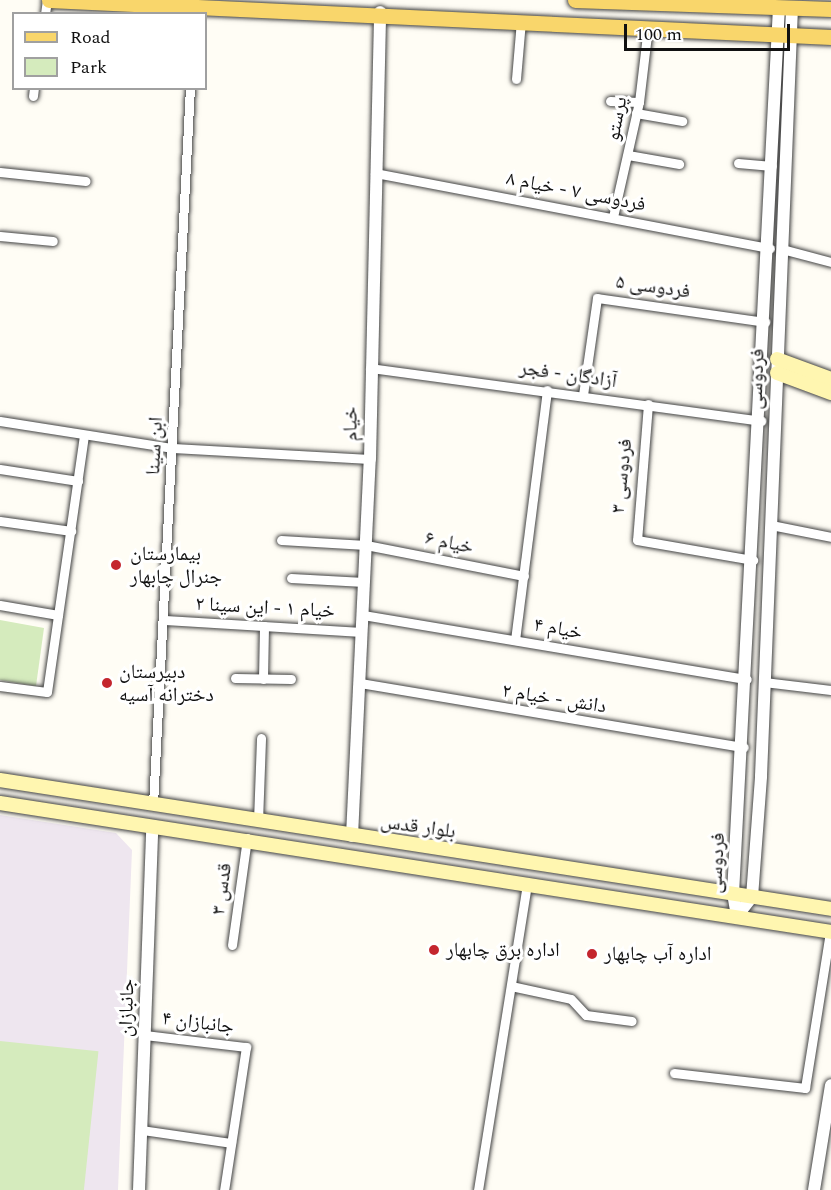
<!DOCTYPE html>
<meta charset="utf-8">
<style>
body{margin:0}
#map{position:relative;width:831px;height:1190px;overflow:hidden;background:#fffdf5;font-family:Spectral,"Noto Naskh Arabic",serif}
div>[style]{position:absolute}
.industrial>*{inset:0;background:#eee6ef}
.green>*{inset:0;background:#d5ebbd;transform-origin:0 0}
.roads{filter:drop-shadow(0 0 2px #444) drop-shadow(0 0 2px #444)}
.minor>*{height:9px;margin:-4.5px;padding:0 4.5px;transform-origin:4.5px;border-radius:4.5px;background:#fff}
.tertiary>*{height:12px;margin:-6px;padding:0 6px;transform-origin:6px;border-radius:6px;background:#fff}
.secondary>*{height:14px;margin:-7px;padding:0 7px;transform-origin:7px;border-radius:7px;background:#fff6b0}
.primary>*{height:15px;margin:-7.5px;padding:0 7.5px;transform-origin:7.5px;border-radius:7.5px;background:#f9d66b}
.dots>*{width:16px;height:16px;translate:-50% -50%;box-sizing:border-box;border:3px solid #fff;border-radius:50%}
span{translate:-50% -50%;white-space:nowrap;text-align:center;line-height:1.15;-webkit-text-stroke:6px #fff;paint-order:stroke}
.street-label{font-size:20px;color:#111}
.poi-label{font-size:20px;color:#111}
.left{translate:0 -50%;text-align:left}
.legend{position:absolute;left:12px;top:12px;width:195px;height:78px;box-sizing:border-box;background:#fff;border:2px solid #a0a0a0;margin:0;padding:8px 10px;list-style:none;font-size:18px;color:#111}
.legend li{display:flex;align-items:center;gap:12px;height:30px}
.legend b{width:30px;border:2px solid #a0a0a0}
.scale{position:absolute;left:624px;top:24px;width:166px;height:27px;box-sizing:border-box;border:3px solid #111;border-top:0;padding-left:8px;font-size:18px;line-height:21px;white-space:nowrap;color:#111;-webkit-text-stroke:4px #fff;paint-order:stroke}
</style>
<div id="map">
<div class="industrial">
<div style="clip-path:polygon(0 815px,116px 833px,132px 850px,118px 1190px,0 1190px)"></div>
</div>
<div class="green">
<div style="clip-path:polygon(0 620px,44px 628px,36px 686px,0 680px)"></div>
<div style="left:0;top:1041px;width:99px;height:149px;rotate:6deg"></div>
</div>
<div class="roads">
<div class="minor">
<div style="left:45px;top:14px;width:14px;rotate:-82deg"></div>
<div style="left:516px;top:79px;width:58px;rotate:-85.1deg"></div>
<div style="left:33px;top:96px;width:8px;rotate:-83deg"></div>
<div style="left:610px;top:101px;width:29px;rotate:2deg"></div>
<div style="left:636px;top:113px;width:47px;rotate:9.9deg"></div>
<div style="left:628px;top:155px;width:52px;rotate:10deg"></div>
<div style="left:738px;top:163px;width:34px;rotate:5deg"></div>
<div style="left:0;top:172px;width:86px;rotate:6deg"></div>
<div style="left:375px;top:173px;width:402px;rotate:10.8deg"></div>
<div style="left:613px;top:217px;width:118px;rotate:-77.3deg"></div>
<div style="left:639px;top:102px;width:76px;rotate:-83.2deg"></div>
<div style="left:0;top:236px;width:53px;rotate:5.4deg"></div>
<div style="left:782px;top:249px;width:51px;rotate:14.9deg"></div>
<div style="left:370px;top:368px;width:395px;rotate:7.7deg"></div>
<div style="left:583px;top:395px;width:98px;rotate:-81.8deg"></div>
<div style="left:597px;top:298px;width:170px;rotate:8.1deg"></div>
<div style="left:648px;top:404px;width:136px;rotate:94.6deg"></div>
<div style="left:637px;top:540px;width:118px;rotate:9.8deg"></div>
<div style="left:0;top:421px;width:175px;rotate:8.9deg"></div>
<div style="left:173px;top:448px;width:197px;rotate:3.2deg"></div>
<div style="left:0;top:469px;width:79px;rotate:8.7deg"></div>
<div style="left:0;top:521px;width:72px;rotate:8deg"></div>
<div style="left:771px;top:525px;width:61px;rotate:11.3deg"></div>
<div style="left:281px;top:540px;width:85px;rotate:3.4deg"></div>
<div style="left:366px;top:545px;width:161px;rotate:11.1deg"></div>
<div style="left:291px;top:578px;width:73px;rotate:3.1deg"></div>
<div style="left:0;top:605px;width:59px;rotate:9.8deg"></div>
<div style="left:363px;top:615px;width:389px;rotate:9.5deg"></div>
<div style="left:165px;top:620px;width:197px;rotate:3.5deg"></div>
<div style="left:515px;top:640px;width:252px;rotate:-82.7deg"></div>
<div style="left:235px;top:678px;width:56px;rotate:1deg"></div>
<div style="left:263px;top:679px;width:53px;rotate:-88.9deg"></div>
<div style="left:764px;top:682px;width:67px;rotate:6.8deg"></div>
<div style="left:360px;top:683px;width:389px;rotate:9.5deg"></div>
<div style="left:0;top:686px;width:47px;rotate:7.3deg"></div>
<div style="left:47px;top:692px;width:259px;rotate:-81.8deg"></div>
<div style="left:153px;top:805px;width:718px;rotate:-87.05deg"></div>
<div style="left:258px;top:821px;width:83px;rotate:-87.9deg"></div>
<div style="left:232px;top:945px;width:108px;rotate:-82deg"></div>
<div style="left:511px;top:986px;width:61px;rotate:12.2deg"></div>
<div style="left:571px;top:999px;width:22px;rotate:47deg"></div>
<div style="left:586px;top:1015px;width:46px;rotate:7.4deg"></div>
<div style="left:145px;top:1035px;width:102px;rotate:6.8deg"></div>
<div style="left:246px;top:1047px;width:145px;rotate:98.7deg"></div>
<div style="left:674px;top:1073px;width:132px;rotate:6.5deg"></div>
<div style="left:805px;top:1088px;width:158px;rotate:-80.9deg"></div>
<div style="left:142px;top:1130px;width:90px;rotate:8.3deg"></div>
<div style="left:478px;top:1190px;width:311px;rotate:-80.9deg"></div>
</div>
<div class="tertiary">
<div style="left:352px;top:836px;width:377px;rotate:-87.3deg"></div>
<div style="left:370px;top:459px;width:447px;rotate:-88.7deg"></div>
<div style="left:737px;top:916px;width:24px;rotate:-52deg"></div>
<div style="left:752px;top:897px;width:121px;rotate:-85.7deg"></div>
<div style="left:761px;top:776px;width:769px;rotate:-87.69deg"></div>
<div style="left:737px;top:916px;width:22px;rotate:-100deg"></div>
<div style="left:733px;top:894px;width:887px;rotate:-87.03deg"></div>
<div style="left:139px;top:1190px;width:363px;rotate:-87.9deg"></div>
<div style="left:814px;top:1190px;width:106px;rotate:-80.8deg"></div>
</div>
<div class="secondary">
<div style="left:777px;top:359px;width:58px;rotate:20.3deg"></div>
<div style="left:777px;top:373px;width:58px;rotate:20.3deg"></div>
<div style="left:0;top:780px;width:841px;rotate:8.82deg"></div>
<div style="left:0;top:803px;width:841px;rotate:8.82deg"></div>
</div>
<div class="primary">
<div style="left:49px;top:0;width:783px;rotate:2.71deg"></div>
<div style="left:575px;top:0;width:256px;rotate:2deg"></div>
</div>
</div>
<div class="dots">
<div style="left:116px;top:565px;background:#c4262e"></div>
<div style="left:107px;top:683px;background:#c4262e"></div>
<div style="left:434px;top:950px;background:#c4262e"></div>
<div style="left:592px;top:954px;background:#c4262e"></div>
</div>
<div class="street-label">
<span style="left:617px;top:119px;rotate:-79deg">پرستو</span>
<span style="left:576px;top:192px;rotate:11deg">فردوسی ۷ - خیام ۸</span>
<span style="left:653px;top:287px;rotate:8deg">فردوسی ۵</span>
<span style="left:568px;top:375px;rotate:8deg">آزادگان - فجر</span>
<span style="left:757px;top:379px;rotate:-88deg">فردوسی</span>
<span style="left:351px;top:424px;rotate:-90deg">خیام</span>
<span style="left:155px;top:446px;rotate:-87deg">ابن سینا</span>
<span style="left:622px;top:476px;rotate:-84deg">فردوسی ۳</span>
<span style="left:449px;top:543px;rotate:11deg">خیام ۶</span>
<span style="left:265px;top:608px;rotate:3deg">خیام ۱ - این سینا ۲</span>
<span style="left:558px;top:629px;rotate:10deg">خیام ۴</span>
<span style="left:554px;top:699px;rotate:9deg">دانش - خیام ۲</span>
<span style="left:418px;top:827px;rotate:8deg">بلوار قدس</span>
<span style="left:717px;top:863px;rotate:-87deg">فردوسی</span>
<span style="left:222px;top:889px;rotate:-82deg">قدس ۳</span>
<span style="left:127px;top:1008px;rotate:-88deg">جانبازان</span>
<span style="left:198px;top:1023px;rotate:7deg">جانبازان ۴</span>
</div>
<div class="poi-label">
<span class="left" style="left:130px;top:566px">بیمارستان<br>جنرال چابهار</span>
<span class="left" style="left:119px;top:684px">دبیرستان<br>دخترانه آسیه</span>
<span class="left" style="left:446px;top:950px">اداره برق چابهار</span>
<span class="left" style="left:604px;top:954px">اداره آب چابهار</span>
</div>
<ul class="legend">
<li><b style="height:8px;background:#f9d66b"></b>Road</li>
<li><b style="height:16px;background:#d5ebbd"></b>Park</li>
</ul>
<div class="scale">100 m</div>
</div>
